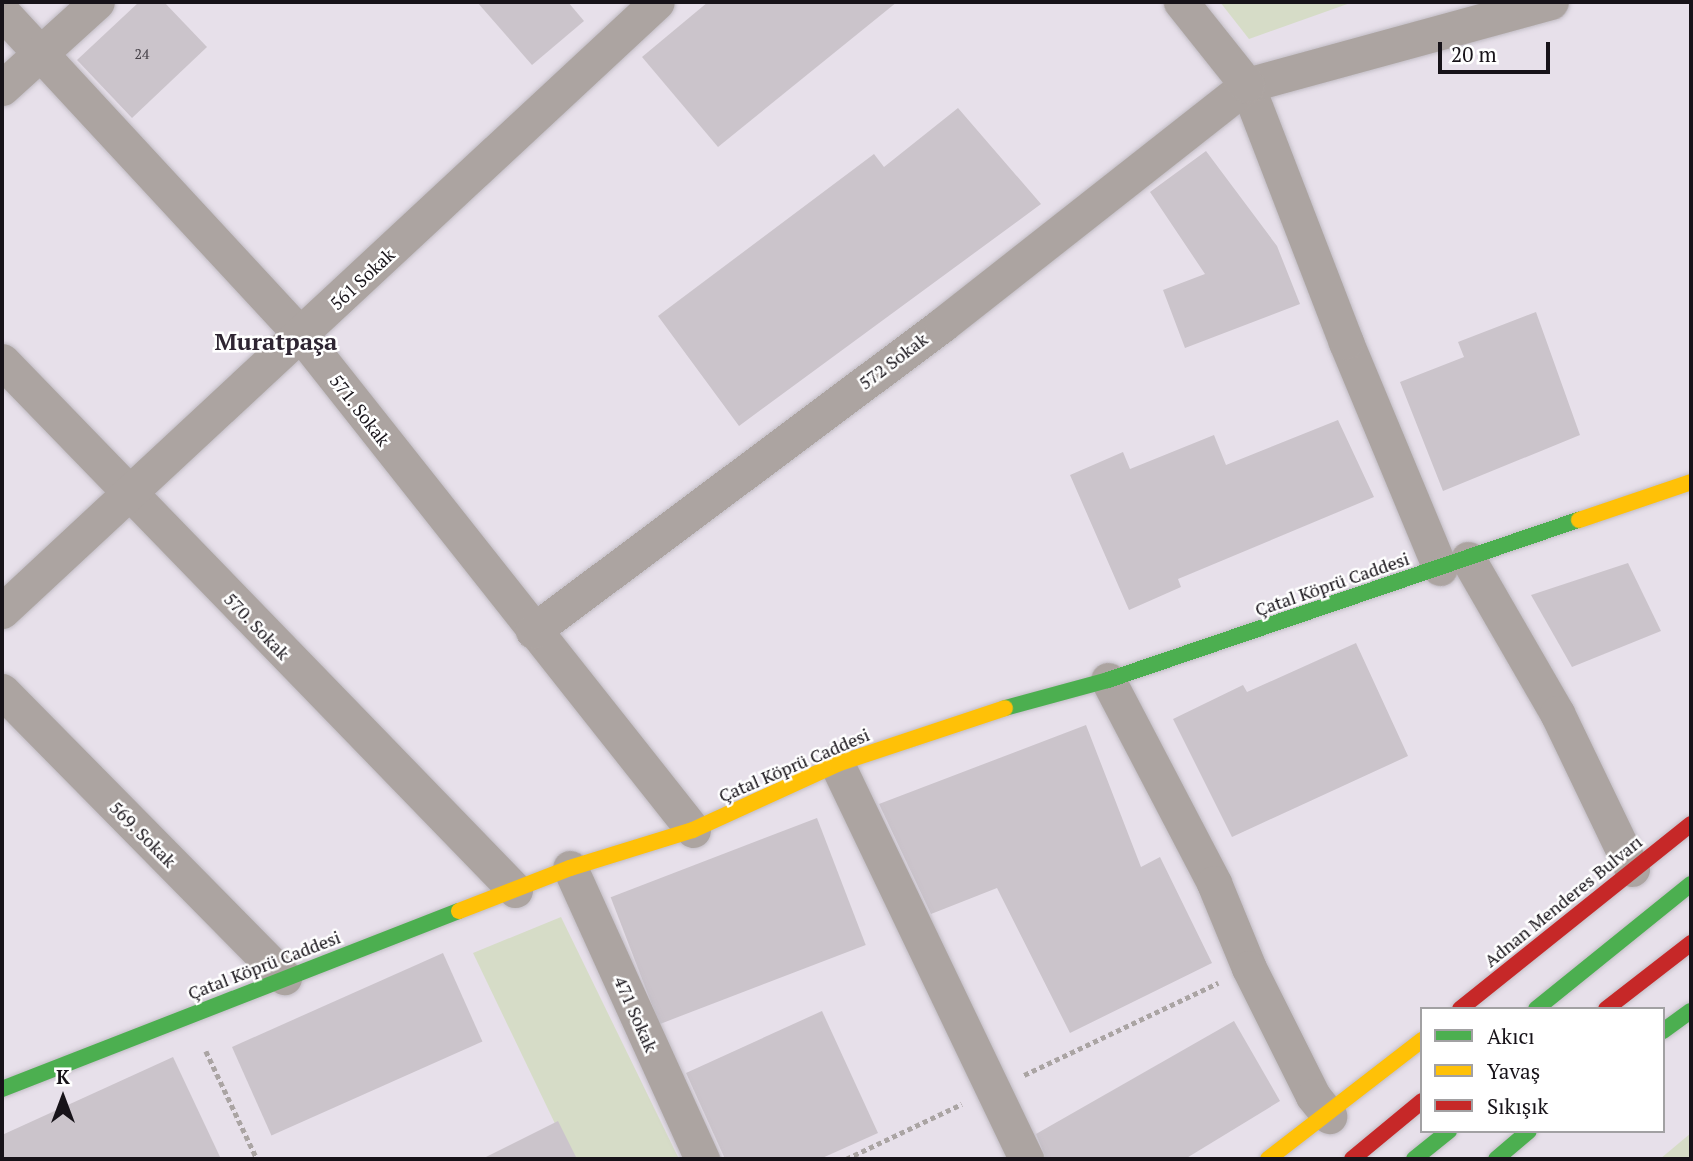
<!DOCTYPE html>
<meta charset="utf-8">
<style>
body{margin:0}
#map{position:relative;width:1693px;height:1161px;overflow:hidden;background:#e7e0ea;font-family:"PT Serif",serif}
div>[style]{position:absolute}
.green>*{inset:0;background:#d6dcc7}
.building>*{inset:0;background:#cbc4cb;transform-origin:0 0}
.path>*{height:4.5px;margin-top:-2.25px;transform-origin:0;background:repeating-linear-gradient(90deg,#aaa4a3 0 5px,transparent 0 8.5px)}
.roads{filter:drop-shadow(0 0 2px #c1bcc4) drop-shadow(0 0 2px #c1bcc4)}
.street>*{height:35px;margin:-17.5px;padding:0 17.5px;transform-origin:17.5px;border-radius:17.5px;background:#aca4a1}
.fast>*{height:16px;margin:-8px;padding:0 8px;transform-origin:8px;border-radius:8px;background:#4caf50}
.slow>*{height:16px;margin:-8px;padding:0 8px;transform-origin:8px;border-radius:8px;background:#ffc107}
.jam>*{height:16px;margin:-8px;padding:0 8px;transform-origin:8px;border-radius:8px;background:#c62828}
span{translate:-50% -50%;white-space:nowrap;text-align:center;line-height:1.15;-webkit-text-stroke:5px #fff;paint-order:stroke}
.number-label{font-size:14px;color:#443f46}
.number-label span{-webkit-text-stroke-width:0}
.street-label{font-size:18px;color:#171319}
.district-label{font-size:24px;color:#2e2532;font-weight:700}
.frame{position:absolute;inset:0;border:4px solid #171319;pointer-events:none}
.legend{position:absolute;left:1420px;top:1007px;width:245px;height:126px;box-sizing:border-box;background:#fff;border:2px solid #a2a1a3;margin:0;padding:9px 12px;list-style:none;font-size:21px;color:#171319}
.legend li{display:flex;align-items:center;gap:14px;height:35px}
.legend b{width:35px;border:2px solid #a2a1a3}
.north{position:absolute;left:28px;top:1063px;width:70px;height:70px;-webkit-text-stroke:5px #fff;paint-order:stroke;rotate:0deg;font-size:19px;font-weight:700;line-height:28px;text-align:center;color:#171319}
.north::after{content:'';display:block;margin:auto;width:24px;height:32px;background:#171319;clip-path:polygon(50% 0,100% 100%,50% 72%,0 100%)}
.scale{position:absolute;left:1438px;top:42px;width:112px;height:32px;box-sizing:border-box;border:4px solid #171319;border-top:0;padding-left:9px;font-size:21px;line-height:24px;white-space:nowrap;color:#171319;-webkit-text-stroke:5px #fff;paint-order:stroke}
</style>
<div id="map">
<div class="green">
<div style="clip-path:polygon(1220px 2px,1353px 2px,1249px 39px)"></div>
<div style="clip-path:polygon(561px 917px,679px 1159px,572px 1159px,473px 953px)"></div>
<div style="clip-path:polygon(1691px 1133px,1691px 1159px,1660px 1159px)"></div>
</div>
<div class="building">
<div style="clip-path:polygon(139px 2px,164px 2px,207px 47px,132px 118px,77px 60px)"></div>
<div style="clip-path:polygon(477px 2px,568px 2px,584px 21px,532px 65px)"></div>
<div style="clip-path:polygon(708px 2px,897px 2px,718px 147px,642px 57px)"></div>
<div style="clip-path:polygon(958px 108px,1041px 204px,739px 426px,658px 316px,874px 154px,884px 167px)"></div>
<div style="clip-path:polygon(1206px 151px,1277px 246px,1300px 304px,1185px 348px,1163px 290px,1205px 274px,1150px 192px)"></div>
<div style="clip-path:polygon(1536px 312px,1580px 435px,1443px 491px,1400px 382px,1464px 357px,1458px 342px)"></div>
<div style="clip-path:polygon(1338px 420px,1374px 497px,1178px 579px,1181px 587px,1129px 610px,1070px 475px,1123px 452px,1130px 469px,1214px 435px,1226px 465px)"></div>
<div style="clip-path:polygon(1628px 563px,1661px 631px,1572px 667px,1531px 595px)"></div>
<div style="clip-path:polygon(1356px 643px,1408px 756px,1232px 837px,1173px 719px,1243px 685px,1247px 692px)"></div>
<div style="clip-path:polygon(1086px 725px,1141px 867px,1160px 857px,1212px 963px,1070px 1033px,997px 888px,931px 914px,879px 804px)"></div>
<div style="left:817px;top:818px;width:136px;height:221px;rotate:69deg"></div>
<div style="left:443px;top:953px;width:97px;height:231px;rotate:66deg"></div>
<div style="clip-path:polygon(822px 1011px,878px 1133px,820px 1159px,725px 1159px,686px 1073px)"></div>
<div style="clip-path:polygon(1234px 1021px,1280px 1101px,1185px 1159px,1046px 1159px,1036px 1134px)"></div>
<div style="clip-path:polygon(173px 1057px,221px 1159px,2px 1159px,2px 1135px)"></div>
<div style="clip-path:polygon(558px 1121px,577px 1159px,482px 1159px)"></div>
</div>
<div class="path">
<div style="left:206px;top:1051px;width:119px;rotate:64.7deg"></div>
<div style="left:1024px;top:1075px;width:215px;rotate:-25.4deg"></div>
<div style="left:846px;top:1159px;width:128px;rotate:-25.4deg"></div>
</div>
<div class="roads">
<div class="street">
<div style="left:2px;top:12px;width:442px;rotate:47.2deg"></div>
<div style="left:302px;top:336px;width:630px;rotate:51.64deg"></div>
<div style="left:2px;top:88px;width:128px;rotate:-42.2deg"></div>
<div style="left:2px;top:361px;width:737px;rotate:45.88deg"></div>
<div style="left:1468px;top:559px;width:178px;rotate:60deg"></div>
<div style="left:1557px;top:713px;width:173px;rotate:64.3deg"></div>
<div style="left:1440px;top:568px;width:245px;rotate:-112.6deg"></div>
<div style="left:1346px;top:342px;width:275px;rotate:-111.1deg"></div>
<div style="left:1247px;top:85px;width:315px;rotate:-15.3deg"></div>
<div style="left:2px;top:611px;width:894px;rotate:-42.92deg"></div>
<div style="left:533px;top:631px;width:511px;rotate:-36.8deg"></div>
<div style="left:942px;top:325px;width:388px;rotate:-38.2deg"></div>
<div style="left:1247px;top:85px;width:106px;rotate:-128.5deg"></div>
<div style="left:1108px;top:680px;width:229px;rotate:62.4deg"></div>
<div style="left:1214px;top:883px;width:92px;rotate:67.6deg"></div>
<div style="left:1249px;top:968px;width:143px;rotate:63.4deg"></div>
<div style="left:1313px;top:1096px;width:26px;rotate:51deg"></div>
<div style="left:2px;top:691px;width:402px;rotate:45.4deg"></div>
<div style="left:837px;top:764px;width:438px;rotate:64.4deg"></div>
<div style="left:570px;top:868px;width:320px;rotate:65.6deg"></div>
</div>
<div class="fast">
<div style="left:1005px;top:708px;width:107px;rotate:-15.2deg"></div>
<div style="left:1108px;top:680px;width:497px;rotate:-18.8deg"></div>
<div style="left:1536px;top:1009px;width:199px;rotate:-38.9deg"></div>
<div style="left:1663px;top:1031px;width:34px;rotate:-36deg"></div>
<div style="left:2px;top:1089px;width:490px;rotate:-21.3deg"></div>
<div style="left:1414px;top:1159px;width:45px;rotate:-38.7deg"></div>
<div style="left:1496px;top:1159px;width:43px;rotate:-40.3deg"></div>
</div>
<div class="slow">
<div style="left:1579px;top:520px;width:118px;rotate:-18.7deg"></div>
<div style="left:459px;top:911px;width:119px;rotate:-21.2deg"></div>
<div style="left:570px;top:868px;width:129px;rotate:-17.2deg"></div>
<div style="left:693px;top:830px;width:158px;rotate:-24.6deg"></div>
<div style="left:837px;top:764px;width:177px;rotate:-18.4deg"></div>
<div style="left:1268px;top:1159px;width:195px;rotate:-37.7deg"></div>
</div>
<div class="jam">
<div style="left:1460px;top:1009px;width:296px;rotate:-38.7deg"></div>
<div style="left:1606px;top:1009px;width:108px;rotate:-37.8deg"></div>
<div style="left:1352px;top:1159px;width:91px;rotate:-39.6deg"></div>
</div>
</div>
<div class="number-label">
<span style="left:142px;top:54px">24</span>
</div>
<div class="street-label">
<span style="left:362px;top:279px;rotate:-43deg">561 Sokak</span>
<span style="left:893px;top:361px;rotate:-37deg">572 Sokak</span>
<span style="left:360px;top:410px;rotate:52deg">571. Sokak</span>
<span style="left:1332px;top:584px;rotate:-19deg">Çatal Köprü Caddesi</span>
<span style="left:257px;top:626px;rotate:46deg">570. Sokak</span>
<span style="left:794px;top:765px;rotate:-23deg">Çatal Köprü Caddesi</span>
<span style="left:143px;top:834px;rotate:45deg">569. Sokak</span>
<span style="left:1563px;top:901px;rotate:-39deg">Adnan Menderes Bulvarı</span>
<span style="left:264px;top:965px;rotate:-21deg">Çatal Köprü Caddesi</span>
<span style="left:636px;top:1014px;rotate:66deg">471 Sokak</span>
</div>
<div class="district-label">
<span style="left:276px;top:342px">Muratpaşa</span>
</div>
<div class="frame"></div>
<ul class="legend">
<li><b style="height:9px;background:#4caf50"></b>Akıcı</li>
<li><b style="height:9px;background:#ffc107"></b>Yavaş</li>
<li><b style="height:9px;background:#c62828"></b>Sıkışık</li>
</ul>
<div class="north">K</div>
<div class="scale">20 m</div>
</div>
